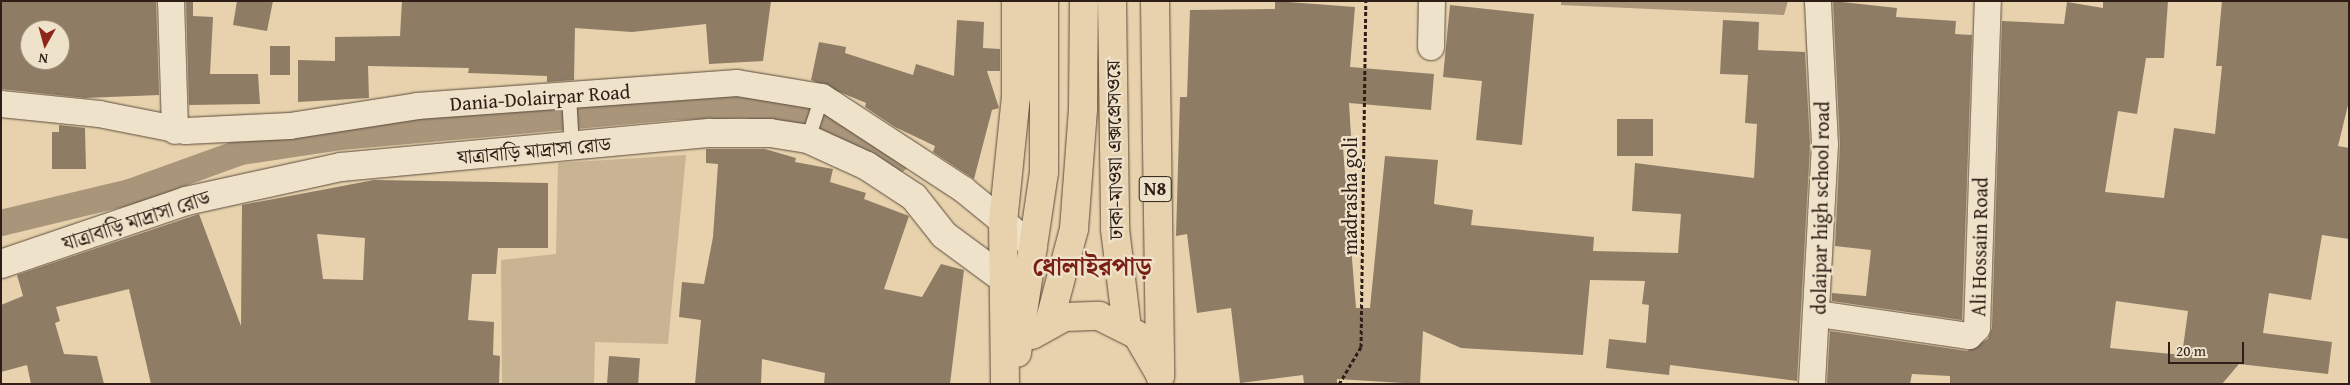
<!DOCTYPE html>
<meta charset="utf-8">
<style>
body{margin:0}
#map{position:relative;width:2350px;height:385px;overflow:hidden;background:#e7d2ad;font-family:"Gentium Book Plus","Noto Serif Bengali",serif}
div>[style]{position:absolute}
.green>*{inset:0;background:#c8b393}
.water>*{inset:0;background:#a8957a}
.canal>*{height:26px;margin:-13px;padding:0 13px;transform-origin:13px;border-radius:13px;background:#a8957a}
.building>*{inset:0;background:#8e7c65;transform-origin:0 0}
.path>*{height:3px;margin-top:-1.5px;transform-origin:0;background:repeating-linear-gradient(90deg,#2e1e16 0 4px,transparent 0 6.5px)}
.roads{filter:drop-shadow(0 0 1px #5c4b3c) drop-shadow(0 0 1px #5c4b3c)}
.service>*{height:14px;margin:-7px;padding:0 7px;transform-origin:7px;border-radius:7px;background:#efe2ca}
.minor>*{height:26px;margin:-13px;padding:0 13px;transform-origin:13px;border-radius:13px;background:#efe2ca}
.tertiary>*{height:28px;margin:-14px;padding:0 14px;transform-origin:14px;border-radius:14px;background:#efe2ca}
.trunk>*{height:28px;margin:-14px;padding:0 14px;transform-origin:14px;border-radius:14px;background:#e7d2ad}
.motorway>*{height:28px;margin:-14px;padding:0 14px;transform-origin:14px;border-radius:14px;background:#e7d2ad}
span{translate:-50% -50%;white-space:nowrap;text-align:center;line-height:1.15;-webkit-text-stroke:4.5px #efe2ca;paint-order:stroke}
.shield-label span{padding:1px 4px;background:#efe2ca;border:1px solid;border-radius:4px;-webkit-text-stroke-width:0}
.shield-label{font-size:19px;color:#2e1e16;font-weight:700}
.street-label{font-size:20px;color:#2e1e16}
.district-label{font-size:25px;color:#7a1f14;font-weight:700}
.frame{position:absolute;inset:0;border:2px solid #2e1e16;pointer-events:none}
.north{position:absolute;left:20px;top:20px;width:50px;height:50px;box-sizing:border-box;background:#efe2ca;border:1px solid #a29482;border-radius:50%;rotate:187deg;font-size:14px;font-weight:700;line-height:20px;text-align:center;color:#2e1e16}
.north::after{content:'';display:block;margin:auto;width:18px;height:22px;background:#8f2418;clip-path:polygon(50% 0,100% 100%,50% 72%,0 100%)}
.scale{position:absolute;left:2168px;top:342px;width:76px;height:22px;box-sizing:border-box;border:2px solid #2e1e16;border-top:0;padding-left:6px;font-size:15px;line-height:18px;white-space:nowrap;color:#2e1e16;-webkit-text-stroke:4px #efe2ca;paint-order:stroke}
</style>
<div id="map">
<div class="green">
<div style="clip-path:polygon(686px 155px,668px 344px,595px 342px,594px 384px,502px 384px,501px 260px,556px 254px,558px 163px)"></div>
</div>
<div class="water">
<div style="clip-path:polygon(1561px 1px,1788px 1px,1784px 15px,1561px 5px)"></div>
</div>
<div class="canal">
<div style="left:1px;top:223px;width:133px;rotate:-13.5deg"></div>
<div style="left:130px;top:192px;width:118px;rotate:-19.8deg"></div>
<div style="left:241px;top:152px;width:100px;rotate:-8.6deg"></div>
<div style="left:340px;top:137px;width:336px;rotate:-5.1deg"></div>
<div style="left:675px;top:107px;width:71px;rotate:-1.6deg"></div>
<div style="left:746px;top:105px;width:62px;rotate:10.2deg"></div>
<div style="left:807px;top:116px;width:64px;rotate:23deg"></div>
<div style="left:866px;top:141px;width:36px;rotate:32deg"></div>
</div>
<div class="building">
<div style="clip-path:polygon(evenodd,1px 1px,156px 1px,159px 95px,85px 98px,1px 89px,1px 1px,30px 30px,60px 30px,60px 60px,30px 60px,30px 30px)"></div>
<div style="clip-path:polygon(186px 1px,193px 1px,193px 16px,213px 17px,210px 74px,258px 74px,260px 104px,189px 105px)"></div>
<div style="clip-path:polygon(237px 1px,273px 1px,267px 31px,233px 25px)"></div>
<div style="clip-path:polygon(402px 1px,771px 1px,763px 61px,709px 64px,706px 24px,632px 32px,575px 28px,574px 80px,547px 82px,547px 76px,468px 73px,469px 68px,368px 66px,369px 98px,298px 102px,298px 60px,335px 61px,335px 37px,400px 36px)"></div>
<div style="clip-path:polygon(1275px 1px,1355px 7px,1350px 67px,1434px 74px,1431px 110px,1349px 103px,1351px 136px,1342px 136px,1356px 308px,1370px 308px,1385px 156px,1438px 160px,1434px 204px,1473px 210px,1471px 225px,1594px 237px,1593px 251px,1678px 253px,1681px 214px,1632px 211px,1635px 163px,1754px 178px,1757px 124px,1745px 123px,1748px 75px,1720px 74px,1723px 20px,1759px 22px,1758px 50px,1805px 52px,1810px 145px,1797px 381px,1670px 365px,1669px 375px,1606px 368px,1609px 339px,1646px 343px,1649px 305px,1642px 304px,1645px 281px,1590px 280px,1583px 355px,1461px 348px,1423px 331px,1420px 384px,1337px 379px,1337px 384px,1304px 384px,1303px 375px,1240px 383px,1231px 308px,1197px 313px,1187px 234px,1176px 236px,1180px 97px,1187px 97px,1190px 10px,1275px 9px)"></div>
<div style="clip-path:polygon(1833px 1px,1897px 8px,1896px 17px,1956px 21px,1955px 34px,1972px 35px,1962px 320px,1832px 301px,1832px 293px,1866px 296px,1871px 250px,1835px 246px,1840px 144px)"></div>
<div style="clip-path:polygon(evenodd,2103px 1px,2168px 1px,2164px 58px,2146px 58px,2137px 114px,2118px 111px,2105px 192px,2164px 198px,2174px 128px,2215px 134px,2222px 66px,2216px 66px,2222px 1px,2349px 1px,2349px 101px,2338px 146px,2349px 148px,2349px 239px,2322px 235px,2311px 300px,2269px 293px,2263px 333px,2332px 342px,2328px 374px,2239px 364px,2222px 384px,1950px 384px,1950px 376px,1912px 374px,1910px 384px,1827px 384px,1830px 331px,1967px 351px,1988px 339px,1992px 328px,2002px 21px,2064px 24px,2067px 2px,2103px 8px,2103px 1px,2116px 301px,2188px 311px,2182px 355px,2110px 348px,2116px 301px)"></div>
<div style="clip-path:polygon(1450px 5px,1534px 14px,1522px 145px,1476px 140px,1482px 81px,1443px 77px)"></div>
<div style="clip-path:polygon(957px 20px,984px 22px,983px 48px,1000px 49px,1000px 71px,987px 71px,999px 108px,992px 110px,974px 179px,933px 152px,935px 146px,895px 127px,865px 107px,866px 103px,811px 80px,819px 42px,846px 47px,845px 53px,913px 75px,916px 64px,954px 76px)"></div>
<div style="left:270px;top:46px;width:20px;height:29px"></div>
<div style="left:1617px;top:119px;width:36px;height:37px"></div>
<div style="clip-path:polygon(59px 125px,85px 128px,86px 169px,52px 169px,52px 132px,59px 132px)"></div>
<div style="clip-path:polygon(706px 149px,765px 149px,796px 158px,795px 162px,833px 169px,830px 182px,866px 193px,864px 199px,909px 216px,884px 289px,922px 297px,941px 264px,964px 270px,950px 384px,824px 384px,825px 373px,762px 359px,761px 384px,695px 384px,701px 320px,679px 317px,682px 282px,704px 284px,713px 237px,718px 164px,706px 163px)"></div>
<div style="clip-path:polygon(evenodd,374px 180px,548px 183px,548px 248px,498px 248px,496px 274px,472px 274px,468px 320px,494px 322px,493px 355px,500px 356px,499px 384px,151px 384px,129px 289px,56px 307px,60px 321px,55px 323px,64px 354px,97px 356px,104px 384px,31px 384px,27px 365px,1px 372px,1px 305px,23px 296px,17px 275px,199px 214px,241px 326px,242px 205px,374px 180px,317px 234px,365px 238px,363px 280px,323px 279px,317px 234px)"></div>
<div style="left:609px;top:356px;width:31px;height:28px;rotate:4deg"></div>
</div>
<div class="path">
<div style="left:1339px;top:384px;width:43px;rotate:-59.3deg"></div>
<div style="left:1361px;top:347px;width:346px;rotate:-89.2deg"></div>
</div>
<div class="roads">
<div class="service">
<div style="left:569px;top:95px;width:53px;rotate:86.8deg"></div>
<div style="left:808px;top:139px;width:44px;rotate:-71.6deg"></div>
</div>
<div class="minor">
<div style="left:171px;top:1px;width:130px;rotate:88.2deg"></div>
<div style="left:1431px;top:47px;width:46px;rotate:-88.8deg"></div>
<div style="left:1px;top:104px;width:99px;rotate:5.8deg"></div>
<div style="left:99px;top:114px;width:88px;rotate:11.2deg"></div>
<div style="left:185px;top:131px;width:105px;rotate:-2.7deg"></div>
<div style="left:290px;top:126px;width:129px;rotate:-8.9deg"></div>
<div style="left:417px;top:106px;width:321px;rotate:-4.1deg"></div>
<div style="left:737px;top:83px;width:86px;rotate:9.4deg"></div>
<div style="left:822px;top:97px;width:170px;rotate:33.2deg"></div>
<div style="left:964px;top:190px;width:90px;rotate:39.2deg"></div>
<div style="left:1818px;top:314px;width:153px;rotate:8.3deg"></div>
<div style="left:1969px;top:336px;width:11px;rotate:-45deg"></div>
<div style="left:1977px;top:328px;width:327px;rotate:-88.1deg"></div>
<div style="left:1812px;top:384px;width:239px;rotate:-86.9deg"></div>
<div style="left:1825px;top:145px;width:144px;rotate:-92.8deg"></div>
</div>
<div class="tertiary">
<div style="left:1px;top:264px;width:195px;rotate:-18.8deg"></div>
<div style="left:186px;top:201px;width:159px;rotate:-12.4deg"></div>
<div style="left:341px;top:167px;width:371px;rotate:-5.3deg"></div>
<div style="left:710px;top:133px;width:60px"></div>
<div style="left:770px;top:133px;width:38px;rotate:9deg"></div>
<div style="left:808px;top:139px;width:65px;rotate:24.6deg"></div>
<div style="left:867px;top:166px;width:56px;rotate:33.4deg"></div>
<div style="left:914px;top:197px;width:48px;rotate:51.7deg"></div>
<div style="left:944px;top:235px;width:94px;rotate:36.4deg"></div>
</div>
<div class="trunk">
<div style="left:1155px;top:1px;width:375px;rotate:89.2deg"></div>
<div style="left:1032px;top:335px;width:38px;rotate:-29deg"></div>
<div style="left:1065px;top:317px;width:34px;rotate:-2deg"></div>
<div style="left:1099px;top:316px;width:42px;rotate:26.6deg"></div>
<div style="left:1137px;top:335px;width:42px;rotate:59.7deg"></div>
<div style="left:1017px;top:353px;width:183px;rotate:-81.5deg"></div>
<div style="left:1044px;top:172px;width:171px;rotate:-90deg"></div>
<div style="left:1005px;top:384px;width:162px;rotate:-90.7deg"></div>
<div style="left:1003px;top:222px;width:126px;rotate:-84.1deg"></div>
<div style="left:1016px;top:97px;width:96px;rotate:-90deg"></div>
</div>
<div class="motorway">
<div style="left:1112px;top:1px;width:228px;rotate:89.2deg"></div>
<div style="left:1115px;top:229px;width:100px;rotate:83.1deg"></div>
<div style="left:1049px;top:323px;width:97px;rotate:-75.1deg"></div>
<div style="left:1074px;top:229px;width:120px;rotate:-85.7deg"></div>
<div style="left:1083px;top:109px;width:108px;rotate:-89.5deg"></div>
</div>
</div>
<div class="shield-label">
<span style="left:1155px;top:189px">N8</span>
</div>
<div class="street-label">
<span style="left:540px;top:97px;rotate:-4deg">Dania-Dolairpar Road</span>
<span style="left:534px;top:150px;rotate:-5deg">যাত্রাবাড়ি মাদ্রাসা রোড</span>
<span style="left:1114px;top:150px;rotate:-91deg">ঢাকা-মাওয়া এক্সপ্রেসওয়ে</span>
<span style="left:1349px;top:196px;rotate:-90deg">madrasha goli</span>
<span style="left:1820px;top:208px;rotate:-89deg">dolaipar high school road</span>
<span style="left:136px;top:220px;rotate:-18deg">যাত্রাবাড়ি মাদ্রাসা রোড</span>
<span style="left:1979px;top:247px;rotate:-89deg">Ali Hossain Road</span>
</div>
<div class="district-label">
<span style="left:1092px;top:266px">ধোলাইরপাড়</span>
</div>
<div class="frame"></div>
<div class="north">N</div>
<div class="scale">20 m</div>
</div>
